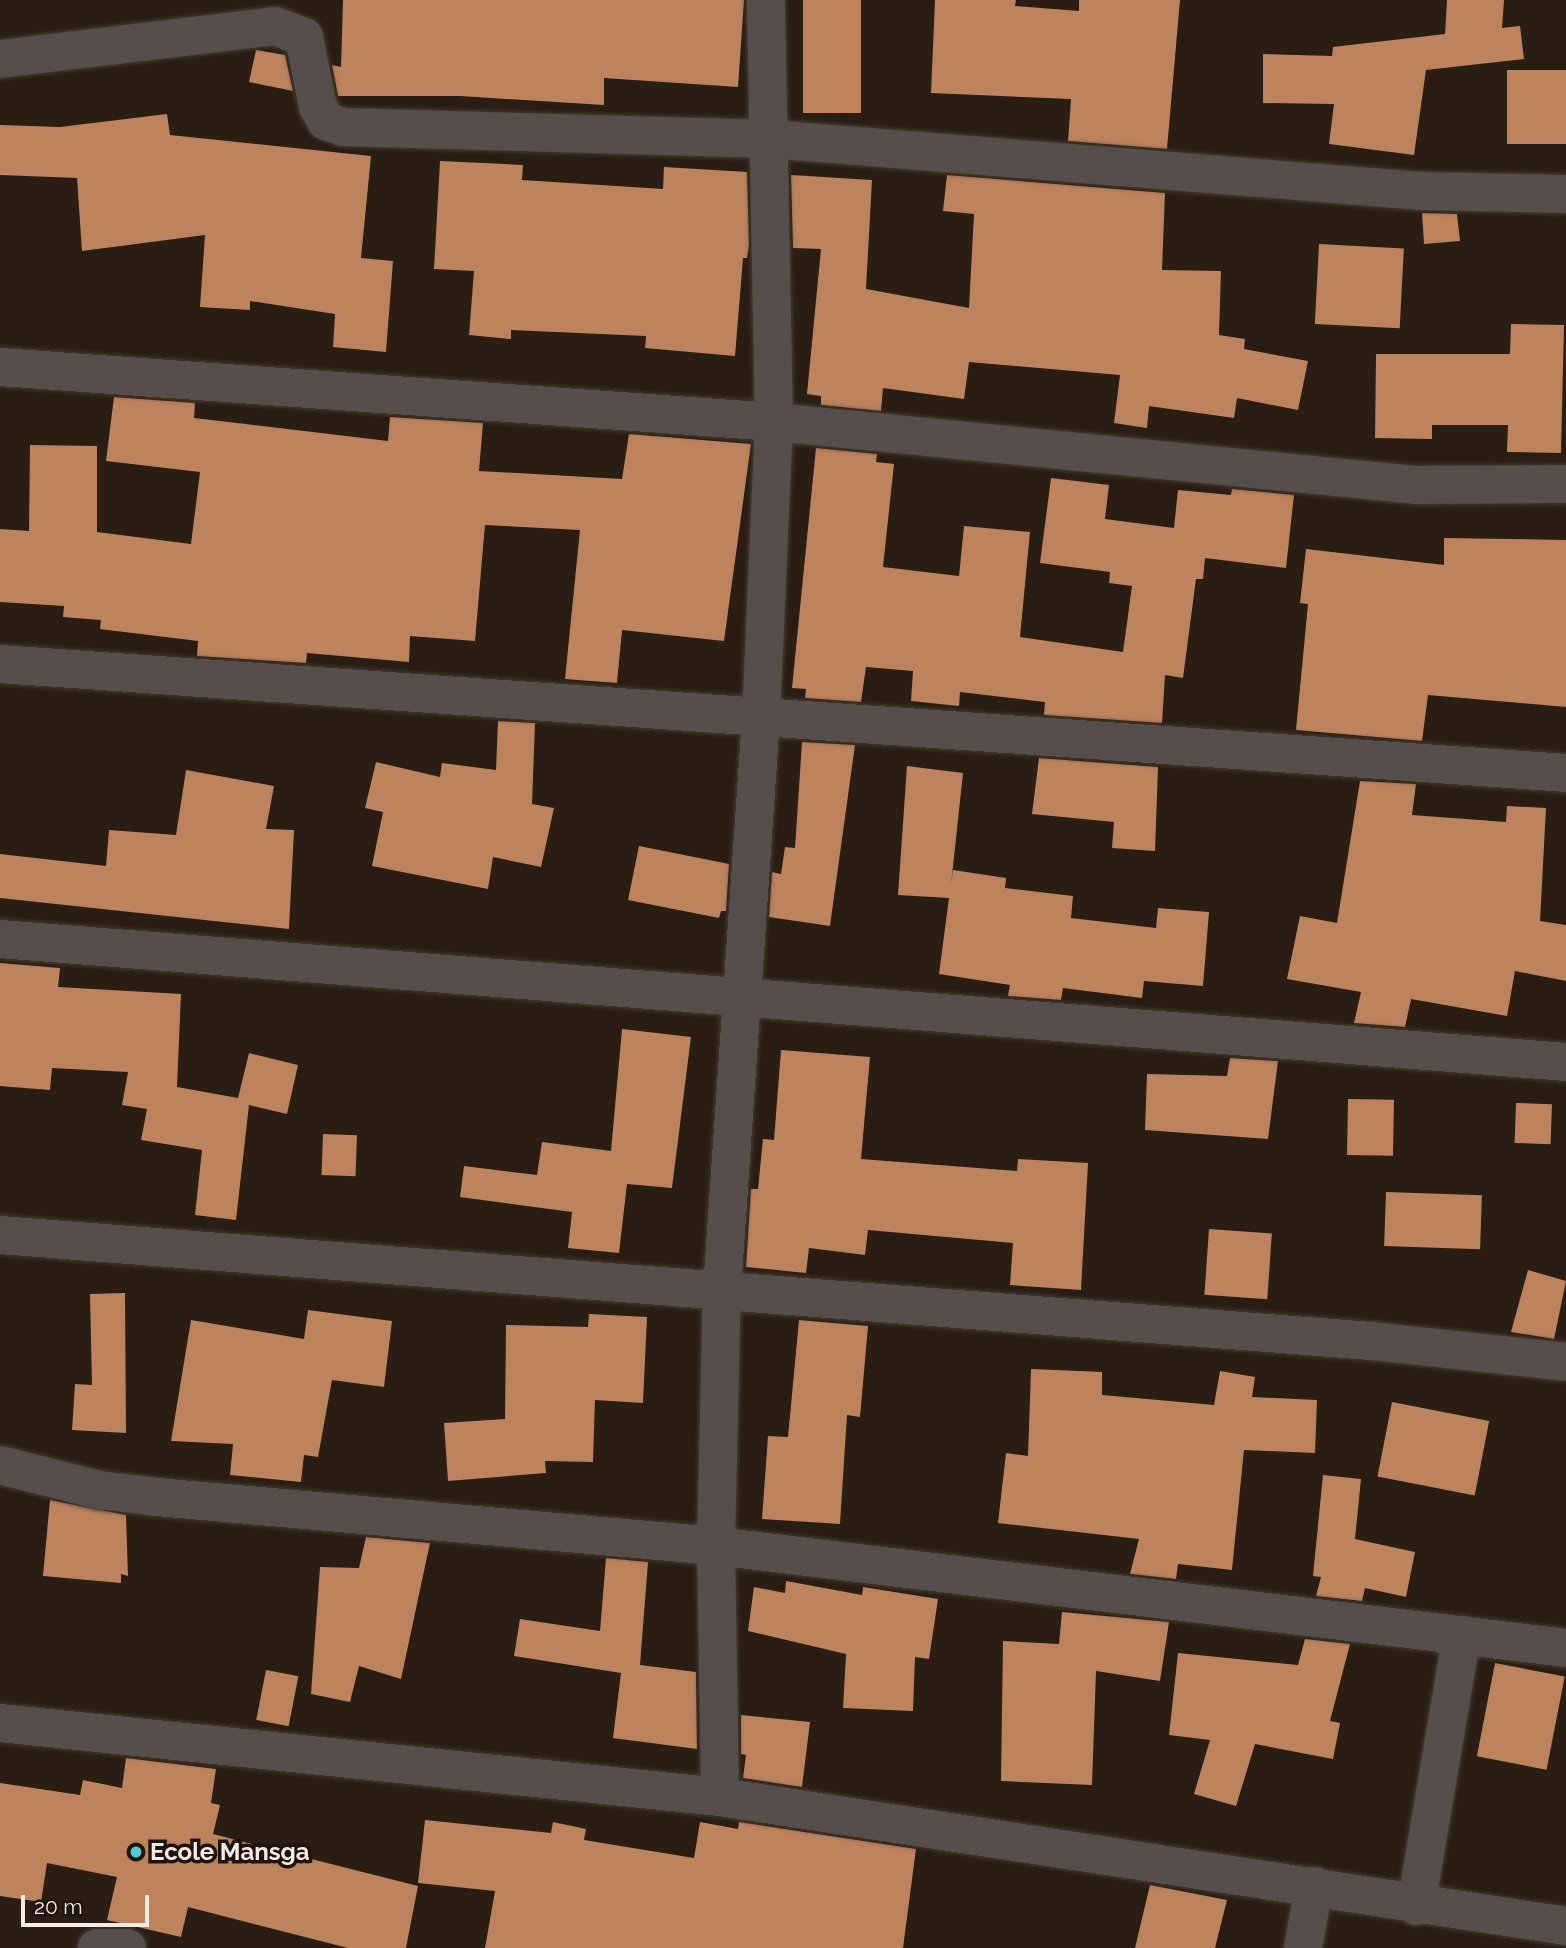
<!DOCTYPE html>
<style>
body{margin:0}
#map{position:relative;width:1566px;height:1948px;overflow:hidden;background:#291d14;font-family:Raleway,sans-serif}
div>[style]{position:absolute}
.building>*{inset:0;background:#bd835c;transform-origin:0 0}
.roads{filter:drop-shadow(0 0 2px #453a31) drop-shadow(0 0 2px #453a31)}
.street>*{height:38px;margin:-19px;padding:0 19px;transform-origin:19px;border-radius:19px;background:#554e4a}
.dots>*{width:19px;height:19px;translate:-50% -50%;box-sizing:border-box;border:4px solid #1f130b;border-radius:50%}
span{translate:-50% -50%;white-space:nowrap;text-align:center;line-height:1.15;-webkit-text-stroke:7px #1f130b;paint-order:stroke}
.poi-label{font-size:24px;color:#f4ebe5;font-weight:700}
.left{translate:0 -50%;text-align:left}
.scale{position:absolute;left:21px;top:1895px;width:128px;height:32px;box-sizing:border-box;border:4px solid #f4ebe5;border-top:0;padding-left:9px;font-size:21px;line-height:24px;white-space:nowrap;color:#f4ebe5;-webkit-text-stroke:5px #1f130b;paint-order:stroke}
</style>
<div id="map">
<div class="building">
<div style="clip-path:polygon(343px 0,744px 0,738px 87px,604px 78px,604px 105px,460px 96px,338px 96px,332px 65px,341px 67px)"></div>
<div style="left:803px;top:0;width:58px;height:113px"></div>
<div style="clip-path:polygon(935px 0,1016px 0,1015px 6px,1079px 11px,1079px 0,1180px 0,1167px 149px,1068px 141px,1071px 99px,931px 93px)"></div>
<div style="clip-path:polygon(1447px 0,1504px 0,1502px 28px,1520px 26px,1524px 59px,1426px 70px,1414px 155px,1329px 144px,1334px 104px,1263px 103px,1263px 54px,1332px 56px,1333px 47px,1445px 34px)"></div>
<div style="clip-path:polygon(256px 50px,285px 55px,293px 91px,249px 82px)"></div>
<div style="left:1566px;top:70px;width:74px;height:59px;rotate:90deg"></div>
<div style="clip-path:polygon(167px 114px,170px 135px,371px 156px,361px 258px,393px 261px,386px 352px,333px 347px,335px 314px,250px 301px,250px 310px,200px 307px,205px 235px,82px 251px,77px 178px,0 175px,0 125px,60px 127px)"></div>
<div style="clip-path:polygon(440px 161px,523px 165px,522px 180px,663px 189px,664px 167px,747px 172px,749px 245px,747px 258px,743px 258px,735px 356px,645px 348px,646px 336px,511px 330px,511px 339px,469px 335px,474px 271px,434px 269px)"></div>
<div style="clip-path:polygon(791px 175px,872px 180px,866px 289px,969px 308px,974px 214px,943px 211px,947px 175px,1165px 193px,1162px 270px,1221px 271px,1219px 335px,1245px 339px,1244px 349px,1308px 361px,1298px 410px,1237px 398px,1234px 418px,1149px 406px,1147px 428px,1114px 423px,1120px 375px,969px 362px,964px 399px,883px 388px,881px 411px,821px 405px,821px 396px,807px 394px,821px 249px,793px 248px)"></div>
<div style="clip-path:polygon(1422px 213px,1457px 214px,1460px 241px,1424px 244px)"></div>
<div style="left:1319px;top:244px;width:85px;height:80px;rotate:3deg"></div>
<div style="clip-path:polygon(1511px 324px,1564px 325px,1561px 453px,1507px 452px,1508px 425px,1432px 425px,1432px 439px,1375px 438px,1376px 354px,1510px 354px)"></div>
<div style="clip-path:polygon(114px 397px,195px 403px,194px 418px,388px 441px,390px 417px,483px 423px,479px 471px,622px 479px,629px 434px,751px 444px,724px 641px,622px 630px,617px 683px,565px 679px,580px 530px,485px 525px,475px 641px,410px 636px,409px 662px,307px 653px,306px 663px,197px 656px,198px 641px,100px 629px,101px 620px,63px 617px,64px 606px,0 602px,0 529px,29px 531px,30px 445px,97px 446px,97px 532px,191px 544px,200px 472px,106px 461px)"></div>
<div style="clip-path:polygon(816px 448px,877px 454px,876px 462px,894px 464px,883px 567px,959px 576px,964px 526px,1030px 532px,1020px 637px,1123px 652px,1132px 586px,1109px 583px,1110px 572px,1040px 563px,1051px 478px,1109px 485px,1105px 519px,1174px 528px,1178px 490px,1231px 495px,1232px 489px,1294px 495px,1286px 568px,1205px 558px,1203px 579px,1196px 579px,1183px 678px,1165px 675px,1162px 723px,1044px 715px,1045px 702px,960px 692px,959px 706px,911px 701px,913px 671px,866px 667px,861px 702px,805px 698px,806px 689px,792px 688px)"></div>
<div style="clip-path:polygon(1444px 538px,1566px 540px,1566px 707px,1428px 695px,1422px 741px,1296px 730px,1308px 604px,1300px 603px,1306px 549px,1444px 565px)"></div>
<div style="clip-path:polygon(498px 721px,535px 723px,532px 804px,554px 808px,541px 867px,493px 857px,488px 889px,372px 866px,383px 812px,365px 808px,376px 762px,440px 777px,442px 763px,496px 770px)"></div>
<div style="clip-path:polygon(802px 742px,855px 745px,830px 926px,769px 917px,772px 872px,781px 874px,785px 847px,795px 848px)"></div>
<div style="clip-path:polygon(1039px 758px,1158px 767px,1155px 851px,1112px 848px,1114px 822px,1032px 814px)"></div>
<div style="clip-path:polygon(907px 766px,963px 773px,951px 885px,953px 870px,1006px 878px,1005px 888px,1073px 896px,1071px 918px,1156px 928px,1158px 908px,1209px 912px,1203px 986px,1144px 981px,1142px 998px,1063px 988px,1061px 1000px,1008px 996px,1010px 985px,939px 974px,949px 898px,898px 895px)"></div>
<div style="clip-path:polygon(186px 770px,274px 786px,266px 829px,294px 830px,289px 929px,0 898px,0 854px,106px 866px,109px 830px,176px 835px)"></div>
<div style="clip-path:polygon(1360px 781px,1416px 784px,1412px 815px,1506px 822px,1507px 806px,1546px 808px,1540px 921px,1566px 925px,1566px 981px,1515px 971px,1507px 1016px,1411px 999px,1405px 1027px,1354px 1023px,1361px 992px,1287px 979px,1300px 916px,1337px 923px)"></div>
<div style="clip-path:polygon(639px 846px,729px 864px,726px 911px,721px 911px,719px 918px,628px 900px)"></div>
<div style="clip-path:polygon(0 963px,60px 968px,58px 987px,181px 994px,177px 1087px,238px 1098px,249px 1053px,298px 1065px,287px 1114px,249px 1105px,236px 1220px,195px 1215px,202px 1150px,141px 1140px,147px 1109px,122px 1105px,128px 1072px,52px 1068px,50px 1090px,0 1086px)"></div>
<div style="clip-path:polygon(622px 1029px,691px 1037px,672px 1188px,627px 1184px,619px 1253px,568px 1248px,572px 1212px,460px 1197px,464px 1166px,537px 1175px,542px 1142px,611px 1151px)"></div>
<div style="clip-path:polygon(781px 1050px,870px 1057px,861px 1159px,1017px 1171px,1018px 1159px,1088px 1163px,1081px 1290px,1010px 1285px,1013px 1243px,868px 1230px,865px 1255px,809px 1248px,806px 1273px,746px 1267px,751px 1189px,758px 1189px,763px 1139px,774px 1140px)"></div>
<div style="clip-path:polygon(1230px 1058px,1278px 1061px,1268px 1139px,1145px 1130px,1147px 1074px,1227px 1076px)"></div>
<div style="left:1348px;top:1099px;width:46px;height:56px;rotate:1deg"></div>
<div style="left:1516px;top:1103px;width:36px;height:40px;rotate:2deg"></div>
<div style="left:323px;top:1134px;width:34px;height:41px;rotate:2deg"></div>
<div style="left:1386px;top:1192px;width:96px;height:54px;rotate:2deg"></div>
<div style="left:1209px;top:1229px;width:63px;height:66px;rotate:4deg"></div>
<div style="clip-path:polygon(1528px 1270px,1566px 1281px,1554px 1339px,1511px 1332px)"></div>
<div style="clip-path:polygon(125px 1293px,126px 1433px,72px 1430px,75px 1384px,92px 1385px,90px 1294px)"></div>
<div style="clip-path:polygon(308px 1310px,392px 1321px,384px 1387px,332px 1380px,318px 1457px,304px 1455px,301px 1482px,230px 1475px,233px 1444px,171px 1441px,191px 1320px,304px 1339px)"></div>
<div style="clip-path:polygon(589px 1314px,647px 1317px,643px 1403px,595px 1400px,593px 1462px,545px 1461px,546px 1473px,448px 1481px,444px 1423px,505px 1419px,506px 1325px,588px 1327px)"></div>
<div style="clip-path:polygon(799px 1320px,868px 1326px,860px 1417px,847px 1415px,840px 1524px,762px 1519px,768px 1436px,788px 1437px)"></div>
<div style="clip-path:polygon(1031px 1369px,1102px 1372px,1102px 1395px,1214px 1405px,1220px 1371px,1255px 1377px,1252px 1397px,1317px 1400px,1315px 1453px,1244px 1450px,1232px 1570px,1178px 1564px,1176px 1579px,1130px 1574px,1139px 1539px,998px 1523px,1006px 1453px,1028px 1456px)"></div>
<div style="left:1392px;top:1402px;width:99px;height:76px;rotate:11deg"></div>
<div style="clip-path:polygon(1323px 1475px,1361px 1479px,1355px 1539px,1415px 1552px,1406px 1597px,1365px 1588px,1362px 1601px,1316px 1596px,1321px 1577px,1313px 1576px)"></div>
<div style="clip-path:polygon(50px 1500px,126px 1515px,128px 1576px,121px 1574px,121px 1583px,43px 1576px)"></div>
<div style="clip-path:polygon(366px 1537px,430px 1543px,401px 1679px,359px 1666px,350px 1702px,311px 1694px,320px 1567px,359px 1568px)"></div>
<div style="clip-path:polygon(606px 1558px,648px 1562px,640px 1665px,696px 1672px,697px 1749px,613px 1738px,621px 1673px,514px 1656px,520px 1619px,600px 1631px)"></div>
<div style="clip-path:polygon(786px 1581px,862px 1595px,863px 1587px,938px 1599px,929px 1659px,915px 1657px,913px 1711px,843px 1708px,846px 1654px,748px 1631px,754px 1587px,785px 1593px)"></div>
<div style="clip-path:polygon(1062px 1612px,1169px 1622px,1160px 1681px,1096px 1671px,1092px 1785px,1001px 1781px,1003px 1641px,1059px 1644px)"></div>
<div style="clip-path:polygon(1305px 1639px,1350px 1644px,1330px 1721px,1340px 1723px,1333px 1759px,1255px 1744px,1236px 1806px,1194px 1794px,1210px 1740px,1169px 1735px,1178px 1653px,1298px 1665px)"></div>
<div style="left:1495px;top:1663px;width:71px;height:95px;rotate:11deg"></div>
<div style="left:266px;top:1670px;width:33px;height:51px;rotate:11deg"></div>
<div style="clip-path:polygon(741px 1715px,810px 1722px,802px 1787px,743px 1778px,746px 1755px,741px 1754px)"></div>
<div style="clip-path:polygon(126px 1758px,216px 1769px,211px 1803px,220px 1805px,213px 1834px,418px 1886px,406px 1948px,348px 1948px,188px 1907px,181px 1937px,107px 1920px,117px 1877px,47px 1863px,41px 1902px,0 1896px,0 1783px,80px 1795px,83px 1780px,122px 1788px)"></div>
<div style="clip-path:polygon(425px 1820px,551px 1833px,553px 1822px,586px 1829px,584px 1840px,694px 1858px,700px 1822px,738px 1829px,739px 1822px,916px 1849px,903px 1948px,485px 1948px,495px 1891px,418px 1883px)"></div>
<div style="clip-path:polygon(1150px 1885px,1227px 1900px,1215px 1948px,1135px 1948px)"></div>
</div>
<div class="roads">
<div class="street">
<div style="left:0;top:59px;width:277px;rotate:-6.8deg"></div>
<div style="left:275px;top:26px;width:31px;rotate:21deg"></div>
<div style="left:304px;top:37px;width:71px;rotate:78.7deg"></div>
<div style="left:318px;top:107px;width:16px;rotate:60deg"></div>
<div style="left:326px;top:121px;width:18px;rotate:19deg"></div>
<div style="left:343px;top:127px;width:426px;rotate:1.6deg"></div>
<div style="left:769px;top:139px;width:654px;rotate:4.56deg"></div>
<div style="left:1421px;top:191px;width:145px;rotate:1.2deg"></div>
<div style="left:0;top:367px;width:776px;rotate:4.06deg"></div>
<div style="left:774px;top:422px;width:644px;rotate:5.61deg"></div>
<div style="left:1415px;top:485px;width:151px;rotate:-0.4deg"></div>
<div style="left:0;top:664px;width:1570px;rotate:3.98deg"></div>
<div style="left:0;top:939px;width:1571px;rotate:4.49deg"></div>
<div style="left:0;top:1235px;width:1375px;rotate:4.42deg"></div>
<div style="left:1371px;top:1341px;width:196px;rotate:6.1deg"></div>
<div style="left:0;top:1465px;width:102px;rotate:14.2deg"></div>
<div style="left:99px;top:1490px;width:58px;rotate:6.9deg"></div>
<div style="left:157px;top:1497px;width:561px;rotate:5.01deg"></div>
<div style="left:716px;top:1546px;width:856px;rotate:6.84deg"></div>
<div style="left:0;top:1723px;width:724px;rotate:5.87deg"></div>
<div style="left:720px;top:1797px;width:856px;rotate:8.67deg"></div>
<div style="left:720px;top:1797px;width:251px;rotate:-90.9deg"></div>
<div style="left:716px;top:1546px;width:256px;rotate:-88.7deg"></div>
<div style="left:722px;top:1290px;width:573px;rotate:-86.1deg"></div>
<div style="left:761px;top:718px;width:296px;rotate:-87.5deg"></div>
<div style="left:774px;top:422px;width:422px;rotate:-91.1deg"></div>
<div style="left:1416px;top:1906px;width:275px;rotate:-80.4deg"></div>
<div style="left:97px;top:1948px;width:30px"></div>
<div style="left:1303px;top:1948px;width:63px;rotate:-79.9deg"></div>
</div>
</div>
<div class="dots">
<div style="left:136px;top:1852px;background:#52cbd7"></div>
</div>
<div class="poi-label">
<span class="left" style="left:150px;top:1852px">Ecole Mansga</span>
</div>
<div class="scale">20 m</div>
</div>
